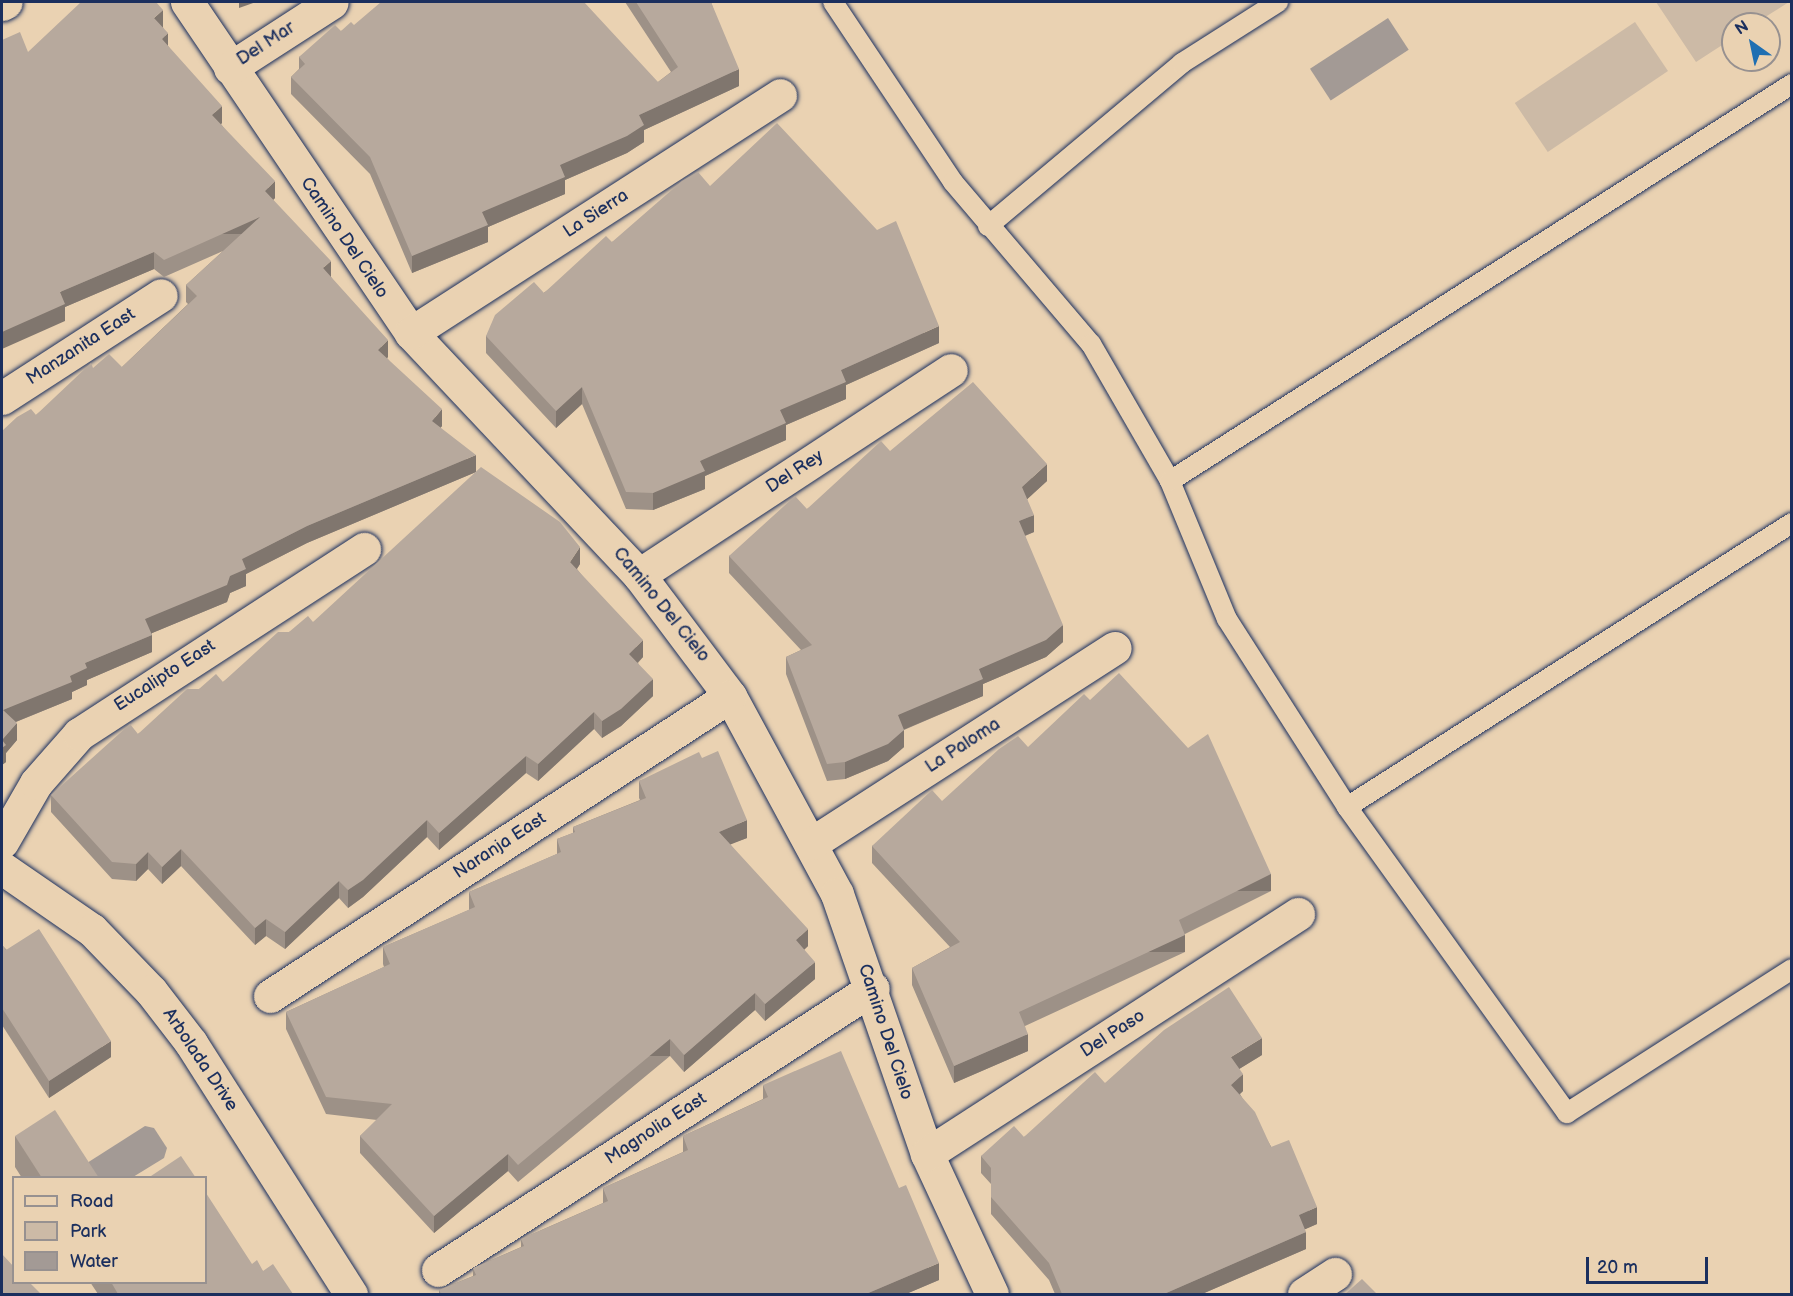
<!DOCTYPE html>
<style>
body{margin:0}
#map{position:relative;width:1793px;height:1296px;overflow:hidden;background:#ead2b2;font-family:"Balsamiq Sans",sans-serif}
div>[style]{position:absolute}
.green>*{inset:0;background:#ccbaa6;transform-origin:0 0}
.water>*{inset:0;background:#a39a95;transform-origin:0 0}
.roads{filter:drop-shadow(0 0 2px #1b2f5e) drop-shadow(0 0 2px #1b2f5e)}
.service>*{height:20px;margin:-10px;padding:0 10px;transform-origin:10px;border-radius:10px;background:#ead2b2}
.minor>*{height:33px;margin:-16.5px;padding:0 16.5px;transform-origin:16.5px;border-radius:16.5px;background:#ead2b2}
.wall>*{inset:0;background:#9d9187}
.shaded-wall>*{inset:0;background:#80766e;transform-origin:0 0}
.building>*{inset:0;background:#b7a99d}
span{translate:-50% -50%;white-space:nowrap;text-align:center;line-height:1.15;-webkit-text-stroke:4.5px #ead2b2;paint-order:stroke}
.street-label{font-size:18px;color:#1b2f5e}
.frame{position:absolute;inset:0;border:3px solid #1b2f5e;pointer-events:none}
.legend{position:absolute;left:12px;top:1176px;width:195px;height:108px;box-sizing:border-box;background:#ead2b2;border:2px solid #979190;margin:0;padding:8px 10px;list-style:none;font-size:18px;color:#1b2f5e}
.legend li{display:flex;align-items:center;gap:12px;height:30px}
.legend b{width:30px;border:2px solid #979190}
.north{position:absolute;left:1721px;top:12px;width:60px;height:60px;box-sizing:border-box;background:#ead2b2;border:2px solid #979190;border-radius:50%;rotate:327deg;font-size:16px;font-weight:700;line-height:24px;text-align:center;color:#1b2f5e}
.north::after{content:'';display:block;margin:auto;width:21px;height:27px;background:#1f6fb2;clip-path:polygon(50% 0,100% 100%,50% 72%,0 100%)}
.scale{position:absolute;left:1586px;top:1257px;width:122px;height:27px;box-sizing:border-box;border:3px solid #1b2f5e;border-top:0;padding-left:8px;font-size:18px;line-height:21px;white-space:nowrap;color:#1b2f5e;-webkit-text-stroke:4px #ead2b2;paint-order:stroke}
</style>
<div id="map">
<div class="green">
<div style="clip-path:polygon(1656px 2px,1789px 2px,1754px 24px,1733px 24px,1733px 38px,1696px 62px)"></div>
<div style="left:1635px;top:22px;width:59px;height:145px;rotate:56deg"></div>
</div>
<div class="water">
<div style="left:1388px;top:18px;width:38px;height:93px;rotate:57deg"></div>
<div style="clip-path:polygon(145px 1126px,154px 1128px,167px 1148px,164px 1158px,133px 1177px,92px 1177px,87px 1163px)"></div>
</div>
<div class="roads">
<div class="service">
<div style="left:833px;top:2px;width:216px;rotate:56.3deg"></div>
<div style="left:953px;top:182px;width:213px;rotate:49.6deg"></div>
<div style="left:1091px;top:344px;width:158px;rotate:60deg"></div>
<div style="left:1170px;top:481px;width:149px;rotate:67.6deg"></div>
<div style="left:1227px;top:619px;width:223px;rotate:57.4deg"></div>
<div style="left:1347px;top:807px;width:377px;rotate:54.3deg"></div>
<div style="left:1567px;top:1113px;width:267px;rotate:-32.6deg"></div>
<div style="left:988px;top:226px;width:253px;rotate:-40deg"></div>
<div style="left:1182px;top:63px;width:114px;rotate:-32.4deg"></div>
<div style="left:1170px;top:481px;width:738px;rotate:-32.55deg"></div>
<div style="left:1347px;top:807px;width:528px;rotate:-32.55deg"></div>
</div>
<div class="minor">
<div style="left:187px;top:2px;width:400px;rotate:55.9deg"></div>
<div style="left:411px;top:333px;width:332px;rotate:46.7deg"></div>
<div style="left:639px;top:575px;width:151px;rotate:53.1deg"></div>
<div style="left:730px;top:696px;width:225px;rotate:61.6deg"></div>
<div style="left:837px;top:894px;width:275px;rotate:70.9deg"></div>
<div style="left:927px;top:1154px;width:154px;rotate:65.1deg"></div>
<div style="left:2px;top:4px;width:4px;rotate:-27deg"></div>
<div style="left:230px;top:68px;width:121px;rotate:-32.9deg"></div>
<div style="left:411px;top:333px;width:439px;rotate:-32.8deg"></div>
<div style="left:2px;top:398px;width:189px;rotate:-32.9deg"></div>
<div style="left:639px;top:575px;width:373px;rotate:-33.3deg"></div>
<div style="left:2px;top:842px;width:68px;rotate:-60deg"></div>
<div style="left:36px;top:783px;width:65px;rotate:-48.7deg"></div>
<div style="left:79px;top:734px;width:340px;rotate:-33deg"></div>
<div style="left:812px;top:843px;width:360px;rotate:-32.8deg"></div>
<div style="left:2px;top:868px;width:109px;rotate:34.6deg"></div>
<div style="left:92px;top:930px;width:85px;rotate:46deg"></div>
<div style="left:151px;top:991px;width:66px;rotate:52.4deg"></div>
<div style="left:191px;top:1043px;width:298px;rotate:57.5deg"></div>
<div style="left:270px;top:996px;width:549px;rotate:-33.11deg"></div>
<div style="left:927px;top:1154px;width:442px;rotate:-32.9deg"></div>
<div style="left:438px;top:1270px;width:518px;rotate:-32.95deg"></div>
<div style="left:1304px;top:1294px;width:37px;rotate:-33deg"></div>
</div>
</div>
<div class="wall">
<div style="clip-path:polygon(625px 2px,711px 2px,739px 86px,644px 130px,644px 142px,627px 153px,565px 180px,565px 194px,488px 227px,488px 242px,412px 273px,370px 174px,291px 94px,291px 77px,299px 69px,299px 57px,341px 31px,354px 25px,658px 82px,671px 72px)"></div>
<div style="clip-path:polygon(163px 27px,168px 46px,222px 123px,221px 124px,275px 198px,273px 200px,331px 277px,388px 357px,387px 358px,442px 426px,440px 428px,476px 472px,307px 543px,246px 574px,246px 586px,230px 593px,227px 602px,152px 633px,152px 652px,87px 680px,87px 685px,72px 692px,72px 699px,16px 722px,17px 740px,6px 753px,6px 762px,2px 765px,2px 431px,36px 415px,93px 368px,122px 367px,188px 304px,186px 302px,186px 285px,223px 251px,164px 277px,154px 269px,65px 307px,65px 321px,28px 52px)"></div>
<div style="clip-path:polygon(710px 186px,939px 343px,846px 385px,846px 399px,786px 425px,786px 440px,705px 476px,705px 489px,653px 510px,626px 509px,582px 404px,556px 428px,486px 353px,486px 336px,612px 242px)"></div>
<div style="clip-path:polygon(890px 451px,1047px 481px,1027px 499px,1034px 532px,1025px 536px,1063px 642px,1046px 657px,983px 684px,983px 696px,904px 730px,904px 747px,888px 761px,845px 779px,827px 781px,786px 674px,786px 657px,801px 650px,729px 573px,729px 556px,807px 509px)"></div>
<div style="clip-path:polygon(580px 564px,577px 569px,643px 657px,638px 663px,653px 696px,621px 726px,602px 738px,594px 729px,538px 781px,526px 773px,439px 850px,427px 837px,363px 897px,348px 908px,339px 898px,285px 949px,266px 936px,255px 945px,181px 866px,162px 884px,148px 869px,136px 881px,112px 879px,51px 812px,51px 795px,138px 734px,199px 689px,223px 682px,289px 632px,313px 622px)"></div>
<div style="clip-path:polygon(1028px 747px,1271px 891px,1185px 934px,1185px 952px,1025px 1026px,1028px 1051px,954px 1083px,912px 985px,912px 968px,950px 947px,872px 863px,872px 846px)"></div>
<div style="clip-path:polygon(702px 758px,747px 838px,730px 844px,808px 946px,804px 950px,815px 979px,765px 1021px,755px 1010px,684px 1072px,670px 1056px,518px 1182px,508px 1171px,434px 1233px,360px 1153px,360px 1136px,377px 1120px,326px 1114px,286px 1029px,286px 1012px,384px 967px,383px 964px,383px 947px,469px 910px,469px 892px,557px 854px,557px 839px,573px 833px,573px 827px,640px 800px,639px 798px,639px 781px)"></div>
<div style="clip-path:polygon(2px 945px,111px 1057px,49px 1098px,2px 1025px)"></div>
<div style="clip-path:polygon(1262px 1055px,1239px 1069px,1243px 1091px,1240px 1094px,1317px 1224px,1305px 1229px,1306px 1249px,1202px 1294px,1055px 1294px,1049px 1280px,991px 1214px,991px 1184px,981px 1173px,981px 1156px,1024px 1137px,1105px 1083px)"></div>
<div style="clip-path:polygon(763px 1085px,939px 1280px,906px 1294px,439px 1294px,439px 1290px,473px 1276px,473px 1268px,521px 1247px,521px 1239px,603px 1203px,603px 1188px,683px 1152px,683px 1136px,763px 1099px)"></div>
<div style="clip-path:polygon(15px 1136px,99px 1178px,22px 1178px,15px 1167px)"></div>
<div style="clip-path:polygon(252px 1264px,263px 1271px,293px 1294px,98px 1294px,90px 1282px,206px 1282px)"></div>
</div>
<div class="shaded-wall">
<div style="clip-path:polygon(239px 2px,256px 2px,239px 8px)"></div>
<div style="clip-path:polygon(163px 10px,163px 27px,154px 35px,154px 18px)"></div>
<div style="clip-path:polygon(168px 33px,168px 50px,162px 39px)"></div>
<div style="clip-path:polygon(739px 69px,739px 86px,644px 130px,644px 142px,627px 153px,565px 180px,565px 194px,488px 227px,488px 242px,412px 273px,412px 256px,482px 212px,560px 165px,639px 115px)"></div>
<div style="clip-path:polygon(222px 106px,222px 123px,212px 132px,212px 115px)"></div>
<div style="clip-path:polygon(275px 181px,275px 198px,265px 208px,265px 191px)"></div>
<div style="left:260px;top:217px;width:17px;height:105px;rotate:90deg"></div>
<div style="clip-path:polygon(154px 252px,154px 269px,65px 307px,65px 321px,2px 349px,2px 332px,60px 292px)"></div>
<div style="clip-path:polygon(331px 261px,331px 278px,323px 268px)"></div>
<div style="clip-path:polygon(939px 326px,939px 343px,846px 385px,846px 399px,786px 425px,786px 440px,705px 476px,705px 489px,653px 510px,653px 493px,700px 461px,780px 410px,841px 370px)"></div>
<div style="clip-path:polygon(388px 340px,388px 357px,378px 367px,378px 350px)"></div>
<div style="clip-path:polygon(582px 387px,582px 404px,556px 428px,556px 411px)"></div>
<div style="clip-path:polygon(442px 409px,442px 426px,432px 438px,432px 421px)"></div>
<div style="clip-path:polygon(476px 455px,476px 472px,307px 543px,246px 574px,246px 586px,230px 593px,227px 602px,145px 636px,145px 619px,230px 576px,242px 559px,307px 526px)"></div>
<div style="clip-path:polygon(1047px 464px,1047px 481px,1022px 504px,1022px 487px)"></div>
<div style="clip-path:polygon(1034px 515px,1034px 532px,1019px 538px,1019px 521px)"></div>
<div style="clip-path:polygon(580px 547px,580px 564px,570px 579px,570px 562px)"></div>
<div style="clip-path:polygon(1063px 625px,1063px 642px,1046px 657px,983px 684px,983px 696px,898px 732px,898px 715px,979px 669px)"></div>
<div style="clip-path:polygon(152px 635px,152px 652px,87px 680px,87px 685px,72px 692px,72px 699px,3px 727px,3px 710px,70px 676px,85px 663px)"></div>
<div style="clip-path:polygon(643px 640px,643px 657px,629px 671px,629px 654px)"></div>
<div style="clip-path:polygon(653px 679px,653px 696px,621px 726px,602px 738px,602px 721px)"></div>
<div style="clip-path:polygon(594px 712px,594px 729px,538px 781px,538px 764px)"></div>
<div style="clip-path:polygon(17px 723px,17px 740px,6px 753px,6px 762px,2px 765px,2px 740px)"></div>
<div style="clip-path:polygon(904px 730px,904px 747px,888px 761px,845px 779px,845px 762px)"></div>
<div style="clip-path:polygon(526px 756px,526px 773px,439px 850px,439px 833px)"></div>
<div style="clip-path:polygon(427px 820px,427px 837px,363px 897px,348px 908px,348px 890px)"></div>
<div style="clip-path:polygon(747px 820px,747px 838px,719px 849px,719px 832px)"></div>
<div style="clip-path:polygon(181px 849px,181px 866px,162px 884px,162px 867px)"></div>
<div style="clip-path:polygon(148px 852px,148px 869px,136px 881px,136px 864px)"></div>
<div style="left:1271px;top:874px;width:17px;height:103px;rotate:90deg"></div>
<div style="clip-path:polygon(339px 881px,339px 898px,285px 949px,285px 932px)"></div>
<div style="clip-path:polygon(266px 919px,266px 936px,255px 945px,255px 928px)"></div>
<div style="clip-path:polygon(808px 929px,808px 946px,796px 957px,796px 940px)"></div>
<div style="left:1185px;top:935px;width:17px;height:183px;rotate:90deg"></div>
<div style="clip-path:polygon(815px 962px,815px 979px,765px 1021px,765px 1004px)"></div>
<div style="clip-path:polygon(755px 993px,755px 1010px,684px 1072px,684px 1055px)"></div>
<div style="clip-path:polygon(1028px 1034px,1028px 1051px,954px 1083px,954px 1066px)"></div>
<div style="clip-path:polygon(1262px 1038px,1262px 1055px,1231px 1074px,1231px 1057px)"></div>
<div style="left:670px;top:1039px;width:17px;height:197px;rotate:90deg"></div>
<div style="clip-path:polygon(111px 1041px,111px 1057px,49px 1098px,49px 1081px)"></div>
<div style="clip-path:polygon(1243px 1074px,1243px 1091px,1231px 1102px,1231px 1085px)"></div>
<div style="clip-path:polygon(508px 1154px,508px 1171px,434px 1233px,434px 1216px)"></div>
<div style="clip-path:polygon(1317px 1207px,1317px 1224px,1299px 1232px,1299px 1215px)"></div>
<div style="clip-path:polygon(1306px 1232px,1306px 1249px,1202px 1294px,1164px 1294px)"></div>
<div style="clip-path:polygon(939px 1263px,939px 1280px,906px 1294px,866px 1294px)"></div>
</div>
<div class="building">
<div style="clip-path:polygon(81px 2px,156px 2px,163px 10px,154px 18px,168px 33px,162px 39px,222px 106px,212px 115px,275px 181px,265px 191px,331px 261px,323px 268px,388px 340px,378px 350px,442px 409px,432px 421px,476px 455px,307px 526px,242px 559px,246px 569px,230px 576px,227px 585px,145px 619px,152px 635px,85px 663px,87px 668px,70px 676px,72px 682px,3px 710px,17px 723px,2px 740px,2px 431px,17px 417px,31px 409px,36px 415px,91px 363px,93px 368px,109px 354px,122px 367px,197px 296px,186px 285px,260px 217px,164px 260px,154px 252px,60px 292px,65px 304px,2px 332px,2px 40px,20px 32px,28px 52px)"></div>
<div style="clip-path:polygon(381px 2px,584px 2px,658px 82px,678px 67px,636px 2px,711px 2px,739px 69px,639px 115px,644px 125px,627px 136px,560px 165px,565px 177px,482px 212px,488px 225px,412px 256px,370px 157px,291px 77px,305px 64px,299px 57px,335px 25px,341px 31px,351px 22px,354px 25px)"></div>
<div style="clip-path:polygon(777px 123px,877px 230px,896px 221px,939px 326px,841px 370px,846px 382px,780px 410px,786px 423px,700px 461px,705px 471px,653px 493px,626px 492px,582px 387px,556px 411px,486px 336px,495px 315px,534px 282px,544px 293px,606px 236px,612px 242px,682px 181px,698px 172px,710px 186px)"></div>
<div style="clip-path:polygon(973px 382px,1047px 464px,1022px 487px,1034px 515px,1019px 521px,1063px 625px,1046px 640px,979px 669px,983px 679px,898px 715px,904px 730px,888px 744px,845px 762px,827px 764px,786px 657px,812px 645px,729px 556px,795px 496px,807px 509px,881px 441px,890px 451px)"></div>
<div style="clip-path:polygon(481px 467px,560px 522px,580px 547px,570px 562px,643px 640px,629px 654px,653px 679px,621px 709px,602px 721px,594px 712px,538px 764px,526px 756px,439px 833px,427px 820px,363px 880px,348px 890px,339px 881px,285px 932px,266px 919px,255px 928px,181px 849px,162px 867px,148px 852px,136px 864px,112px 862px,51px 795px,130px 724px,138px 734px,187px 689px,199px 689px,216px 674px,223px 682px,278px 632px,289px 632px,308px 616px,313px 622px)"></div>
<div style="clip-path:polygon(1119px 673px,1188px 748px,1208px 734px,1271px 874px,1179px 920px,1185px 935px,1019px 1012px,1028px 1034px,954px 1066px,912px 968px,960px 942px,872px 846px,932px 790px,942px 801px,999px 749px,1018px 736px,1028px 747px,1084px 694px,1090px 700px)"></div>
<div style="clip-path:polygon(2px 740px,6px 745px,2px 748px)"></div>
<div style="clip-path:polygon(718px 751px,747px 820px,719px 832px,808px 929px,796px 940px,815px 962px,765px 1004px,755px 993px,684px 1055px,670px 1039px,518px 1165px,508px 1154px,434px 1216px,360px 1136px,392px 1104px,326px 1097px,286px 1012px,390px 964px,383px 947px,475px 907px,469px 892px,561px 852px,557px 839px,575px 832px,573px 827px,646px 798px,639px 781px,699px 752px,702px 758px)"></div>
<div style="clip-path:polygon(39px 929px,111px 1041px,49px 1081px,2px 1008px,2px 945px,6px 950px)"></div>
<div style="clip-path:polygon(1229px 987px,1262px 1038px,1231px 1057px,1243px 1074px,1231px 1085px,1255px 1112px,1271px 1147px,1289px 1140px,1317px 1207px,1299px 1215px,1306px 1232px,1164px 1294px,1062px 1294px,1049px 1263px,991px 1197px,991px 1168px,981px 1156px,1014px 1126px,1024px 1137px,1095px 1072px,1105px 1083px,1164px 1030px)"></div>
<div style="clip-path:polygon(841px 1051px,899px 1188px,906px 1185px,939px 1263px,866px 1294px,441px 1294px,439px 1290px,476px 1275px,473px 1268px,524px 1246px,521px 1239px,608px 1201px,603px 1188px,688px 1150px,683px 1136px,768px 1097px,763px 1085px)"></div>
<div style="clip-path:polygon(55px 1110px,99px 1178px,42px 1178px,15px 1136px)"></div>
<div style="clip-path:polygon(181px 1156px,196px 1178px,148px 1178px)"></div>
<div style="clip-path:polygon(206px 1193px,252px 1264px,257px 1260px,263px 1271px,273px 1264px,293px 1294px,118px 1294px,111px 1282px,206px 1282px)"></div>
<div style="clip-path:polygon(2px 1254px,14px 1267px,14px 1282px,29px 1282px,41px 1294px,2px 1294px)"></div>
<div style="clip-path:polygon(1362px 1279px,1377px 1294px,1345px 1294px)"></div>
</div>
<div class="street-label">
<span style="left:266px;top:44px;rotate:-33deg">Del Mar</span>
<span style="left:596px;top:214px;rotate:-33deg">La Sierra</span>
<span style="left:344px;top:238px;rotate:56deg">Camino Del Cielo</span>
<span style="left:81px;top:347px;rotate:-33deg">Manzanita East</span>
<span style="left:795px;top:472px;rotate:-33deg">Del Rey</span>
<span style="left:661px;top:605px;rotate:51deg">Camino Del Cielo</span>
<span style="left:165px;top:676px;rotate:-33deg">Eucalipto East</span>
<span style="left:963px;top:746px;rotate:-33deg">La Paloma</span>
<span style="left:500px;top:846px;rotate:-33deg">Naranja East</span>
<span style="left:885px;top:1032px;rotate:72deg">Camino Del Cielo</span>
<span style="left:1113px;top:1034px;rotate:-33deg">Del Paso</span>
<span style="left:200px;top:1060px;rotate:56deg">Arbolada Drive</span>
<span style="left:656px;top:1129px;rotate:-33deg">Magnolia East</span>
</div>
<div class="frame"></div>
<ul class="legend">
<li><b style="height:8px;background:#ead2b2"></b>Road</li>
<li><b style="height:16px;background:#ccbaa6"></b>Park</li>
<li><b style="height:16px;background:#a39a95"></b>Water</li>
</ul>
<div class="north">N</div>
<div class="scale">20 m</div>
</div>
